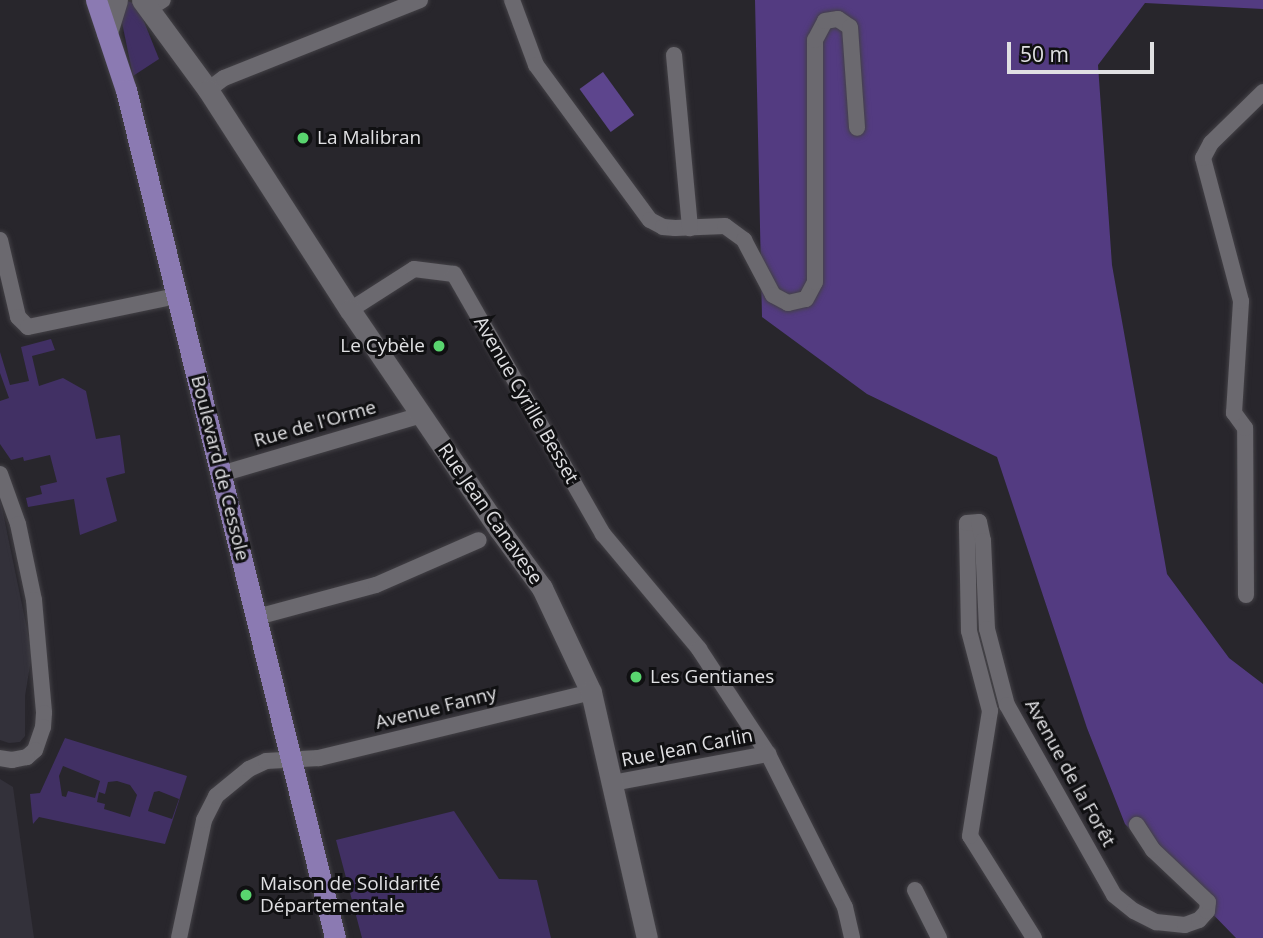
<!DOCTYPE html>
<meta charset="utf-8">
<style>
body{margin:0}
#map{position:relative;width:1263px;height:938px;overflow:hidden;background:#28262c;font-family:"Open Sans",sans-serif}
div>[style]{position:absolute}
.built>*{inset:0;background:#33313a}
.green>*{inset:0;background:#413064}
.forest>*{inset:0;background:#533b81}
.water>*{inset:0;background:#5d458d;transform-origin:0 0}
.roads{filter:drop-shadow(0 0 2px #434146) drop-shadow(0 0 2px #434146)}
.street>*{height:16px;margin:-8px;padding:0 8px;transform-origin:8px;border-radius:8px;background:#6b696f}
.secondary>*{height:21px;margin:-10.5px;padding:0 10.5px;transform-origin:10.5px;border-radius:10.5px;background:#6b696f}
.primary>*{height:21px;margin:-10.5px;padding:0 10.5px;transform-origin:10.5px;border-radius:10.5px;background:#8b7ab2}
.dots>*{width:19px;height:19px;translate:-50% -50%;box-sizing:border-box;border:4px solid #101012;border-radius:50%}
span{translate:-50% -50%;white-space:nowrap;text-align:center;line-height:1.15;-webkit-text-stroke:6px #101012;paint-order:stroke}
.poi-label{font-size:19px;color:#e0e0e3}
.left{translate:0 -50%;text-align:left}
.right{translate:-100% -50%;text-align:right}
.street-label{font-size:19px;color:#e0e0e3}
.scale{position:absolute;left:1007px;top:42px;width:147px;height:32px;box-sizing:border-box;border:4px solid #e0e0e3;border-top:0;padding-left:9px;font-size:21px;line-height:24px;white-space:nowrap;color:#e0e0e3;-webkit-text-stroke:5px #101012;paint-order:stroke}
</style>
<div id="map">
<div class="built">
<div style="clip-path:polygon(0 498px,32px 653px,25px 696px,25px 736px,20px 742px,9px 743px,0 740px)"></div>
<div style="clip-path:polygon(0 779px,13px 787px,34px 938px,0 938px)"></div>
</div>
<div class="green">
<div style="clip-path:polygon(124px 0,136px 4px,139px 9px,159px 59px,133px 76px,120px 13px)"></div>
<div style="clip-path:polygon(51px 339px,55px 350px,32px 356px,39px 386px,63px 378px,86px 391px,96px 439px,120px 435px,125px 473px,106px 478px,117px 521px,80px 535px,74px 499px,28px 507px,26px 498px,42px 494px,40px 486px,57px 482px,50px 455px,24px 461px,23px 457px,11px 460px,0 444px,0 401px,9px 398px,0 373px,0 352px,10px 385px,29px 381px,21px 347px)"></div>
<div style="clip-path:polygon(evenodd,65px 738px,187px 776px,165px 844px,39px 817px,33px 824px,30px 794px,40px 793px,65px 738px,63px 766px,100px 781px,95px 798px,68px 791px,66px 797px,62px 796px,59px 776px,63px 766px,65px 738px,117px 781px,130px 785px,137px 795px,130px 817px,104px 809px,105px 804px,97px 802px,99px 792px,105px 794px,108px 782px,117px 781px,65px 738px,159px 791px,179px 799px,172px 819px,148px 811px,154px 792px,159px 791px)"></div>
<div style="clip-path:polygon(454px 811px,499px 879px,537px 880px,551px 938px,362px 938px,336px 840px)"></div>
</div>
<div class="forest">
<div style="clip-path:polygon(755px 0,1263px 0,1263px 9px,1145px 3px,1098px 65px,1112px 265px,1167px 574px,1229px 658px,1263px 684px,1263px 938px,1236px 938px,1125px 824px,1087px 728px,997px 457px,867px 394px,762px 317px)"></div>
</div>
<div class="water">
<div style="left:603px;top:72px;width:53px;height:29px;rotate:54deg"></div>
</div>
<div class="roads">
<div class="street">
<div style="left:512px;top:0;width:69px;rotate:69.7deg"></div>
<div style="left:536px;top:65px;width:192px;rotate:53.7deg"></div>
<div style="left:650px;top:220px;width:15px;rotate:28deg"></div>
<div style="left:663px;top:227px;width:12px;rotate:5deg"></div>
<div style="left:675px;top:228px;width:50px;rotate:-2.3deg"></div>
<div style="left:725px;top:226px;width:24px;rotate:36deg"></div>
<div style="left:744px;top:240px;width:62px;rotate:62.2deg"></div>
<div style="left:773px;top:295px;width:17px;rotate:28deg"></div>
<div style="left:788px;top:303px;width:18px;rotate:-13deg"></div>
<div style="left:806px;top:299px;width:19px;rotate:-62deg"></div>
<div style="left:815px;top:282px;width:242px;rotate:-90deg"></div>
<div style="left:815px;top:40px;width:21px;rotate:-62deg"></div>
<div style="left:825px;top:21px;width:13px;rotate:-9deg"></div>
<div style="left:838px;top:19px;width:14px;rotate:34deg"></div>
<div style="left:850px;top:27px;width:101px;rotate:86deg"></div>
<div style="left:150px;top:8px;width:15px;rotate:-32deg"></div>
<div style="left:674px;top:55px;width:174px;rotate:84.7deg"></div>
<div style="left:208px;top:90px;width:20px;rotate:-37deg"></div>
<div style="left:224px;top:78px;width:211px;rotate:-21.7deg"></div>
<div style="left:0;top:240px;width:79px;rotate:76.8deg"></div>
<div style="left:18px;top:317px;width:14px;rotate:45deg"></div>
<div style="left:28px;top:327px;width:152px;rotate:-11.8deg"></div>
<div style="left:350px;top:310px;width:76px;rotate:-32.6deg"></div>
<div style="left:414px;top:269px;width:40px;rotate:7.1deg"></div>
<div style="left:454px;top:274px;width:300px;rotate:60.2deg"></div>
<div style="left:603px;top:534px;width:150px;rotate:50.1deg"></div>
<div style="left:699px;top:649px;width:126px;rotate:56.7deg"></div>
<div style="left:768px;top:754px;width:171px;rotate:63.3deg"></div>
<div style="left:845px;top:907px;width:32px;rotate:77deg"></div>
<div style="left:0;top:474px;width:53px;rotate:70.2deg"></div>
<div style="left:18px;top:524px;width:78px;rotate:78.1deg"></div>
<div style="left:34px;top:600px;width:113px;rotate:84.9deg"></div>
<div style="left:44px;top:713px;width:14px;rotate:94deg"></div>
<div style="left:43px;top:727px;width:24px;rotate:109deg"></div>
<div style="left:35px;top:750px;width:11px;rotate:139deg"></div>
<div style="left:27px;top:757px;width:15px;rotate:169deg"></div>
<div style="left:12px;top:760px;width:12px;rotate:-171deg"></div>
<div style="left:221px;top:474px;width:209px;rotate:-16.4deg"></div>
<div style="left:1246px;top:595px;width:167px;rotate:-90.3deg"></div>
<div style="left:1245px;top:428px;width:19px;rotate:-126deg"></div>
<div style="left:1234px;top:413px;width:112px;rotate:-86.4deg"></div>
<div style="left:1241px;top:301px;width:148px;rotate:-104.9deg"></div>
<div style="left:1203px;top:158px;width:17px;rotate:-62deg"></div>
<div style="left:1211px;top:143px;width:73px;rotate:-44.4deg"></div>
<div style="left:257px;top:617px;width:123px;rotate:-15.1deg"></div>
<div style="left:376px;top:585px;width:112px;rotate:-23.6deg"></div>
<div style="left:613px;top:783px;width:158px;rotate:-10.6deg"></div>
<div style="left:915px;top:890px;width:54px;rotate:63.4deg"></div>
<div style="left:179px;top:938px;width:121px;rotate:-78deg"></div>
<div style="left:204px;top:820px;width:27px;rotate:-63deg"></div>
<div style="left:216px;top:796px;width:43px;rotate:-39.3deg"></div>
<div style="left:249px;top:769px;width:19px;rotate:-25deg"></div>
<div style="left:266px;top:761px;width:53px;rotate:-3.2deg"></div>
<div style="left:319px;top:758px;width:280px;rotate:-13.6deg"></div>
<div style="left:1034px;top:938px;width:120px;rotate:-122.1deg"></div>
<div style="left:970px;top:836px;width:127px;rotate:-80.9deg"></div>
<div style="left:990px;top:711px;width:83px;rotate:-104.7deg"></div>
<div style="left:969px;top:631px;width:108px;rotate:-91.1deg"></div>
<div style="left:967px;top:523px;width:12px;rotate:-5deg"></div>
<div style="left:979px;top:522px;width:19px;rotate:78deg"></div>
<div style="left:983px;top:541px;width:88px;rotate:87.4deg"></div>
<div style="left:987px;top:629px;width:79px;rotate:75.3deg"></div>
<div style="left:1007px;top:705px;width:218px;rotate:60.6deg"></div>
<div style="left:1114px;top:895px;width:26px;rotate:39deg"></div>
<div style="left:1134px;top:911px;width:25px;rotate:27deg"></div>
<div style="left:1156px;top:922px;width:29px;rotate:6deg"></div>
<div style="left:1185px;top:925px;width:15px;rotate:-20deg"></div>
<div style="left:1199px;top:920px;width:12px;rotate:-48deg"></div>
<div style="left:1207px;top:911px;width:9px;rotate:-84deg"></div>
<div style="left:1208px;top:902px;width:76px;rotate:-136.6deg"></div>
<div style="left:1153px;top:850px;width:30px;rotate:-123deg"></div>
</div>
<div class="secondary">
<div style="left:142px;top:0;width:112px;rotate:53.7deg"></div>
<div style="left:208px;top:90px;width:262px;rotate:57.2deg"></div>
<div style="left:350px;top:310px;width:265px;rotate:55.8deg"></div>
<div style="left:499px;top:529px;width:73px;rotate:53.9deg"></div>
<div style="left:542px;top:588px;width:115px;rotate:64.8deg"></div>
<div style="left:591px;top:692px;width:252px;rotate:77.2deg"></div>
<div style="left:107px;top:33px;width:34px;rotate:-73deg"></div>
</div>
<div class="primary">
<div style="left:96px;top:0;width:95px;rotate:71.6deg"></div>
<div style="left:126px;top:90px;width:873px;rotate:76.15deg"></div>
</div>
</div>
<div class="dots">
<div style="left:303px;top:138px;background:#59d56f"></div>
<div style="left:439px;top:346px;background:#59d56f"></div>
<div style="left:636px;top:677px;background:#59d56f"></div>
<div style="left:246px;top:895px;background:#59d56f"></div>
</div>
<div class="poi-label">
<span class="left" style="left:317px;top:138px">La Malibran</span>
<span class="right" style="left:425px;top:346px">Le Cybèle</span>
<span class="left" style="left:650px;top:677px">Les Gentianes</span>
<span class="left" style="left:260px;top:895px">Maison de Solidarité<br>Départementale</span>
</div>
<div class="street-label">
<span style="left:526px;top:400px;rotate:60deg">Avenue Cyrille Besset</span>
<span style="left:315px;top:424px;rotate:-16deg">Rue de l'Orme</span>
<span style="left:220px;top:468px;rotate:76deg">Boulevard de Cessole</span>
<span style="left:490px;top:514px;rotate:55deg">Rue Jean Canavese</span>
<span style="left:436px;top:708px;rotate:-14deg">Avenue Fanny</span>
<span style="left:687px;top:748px;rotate:-11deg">Rue Jean Carlin</span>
<span style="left:1070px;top:773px;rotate:61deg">Avenue de la Forêt</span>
</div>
<div class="scale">50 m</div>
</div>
